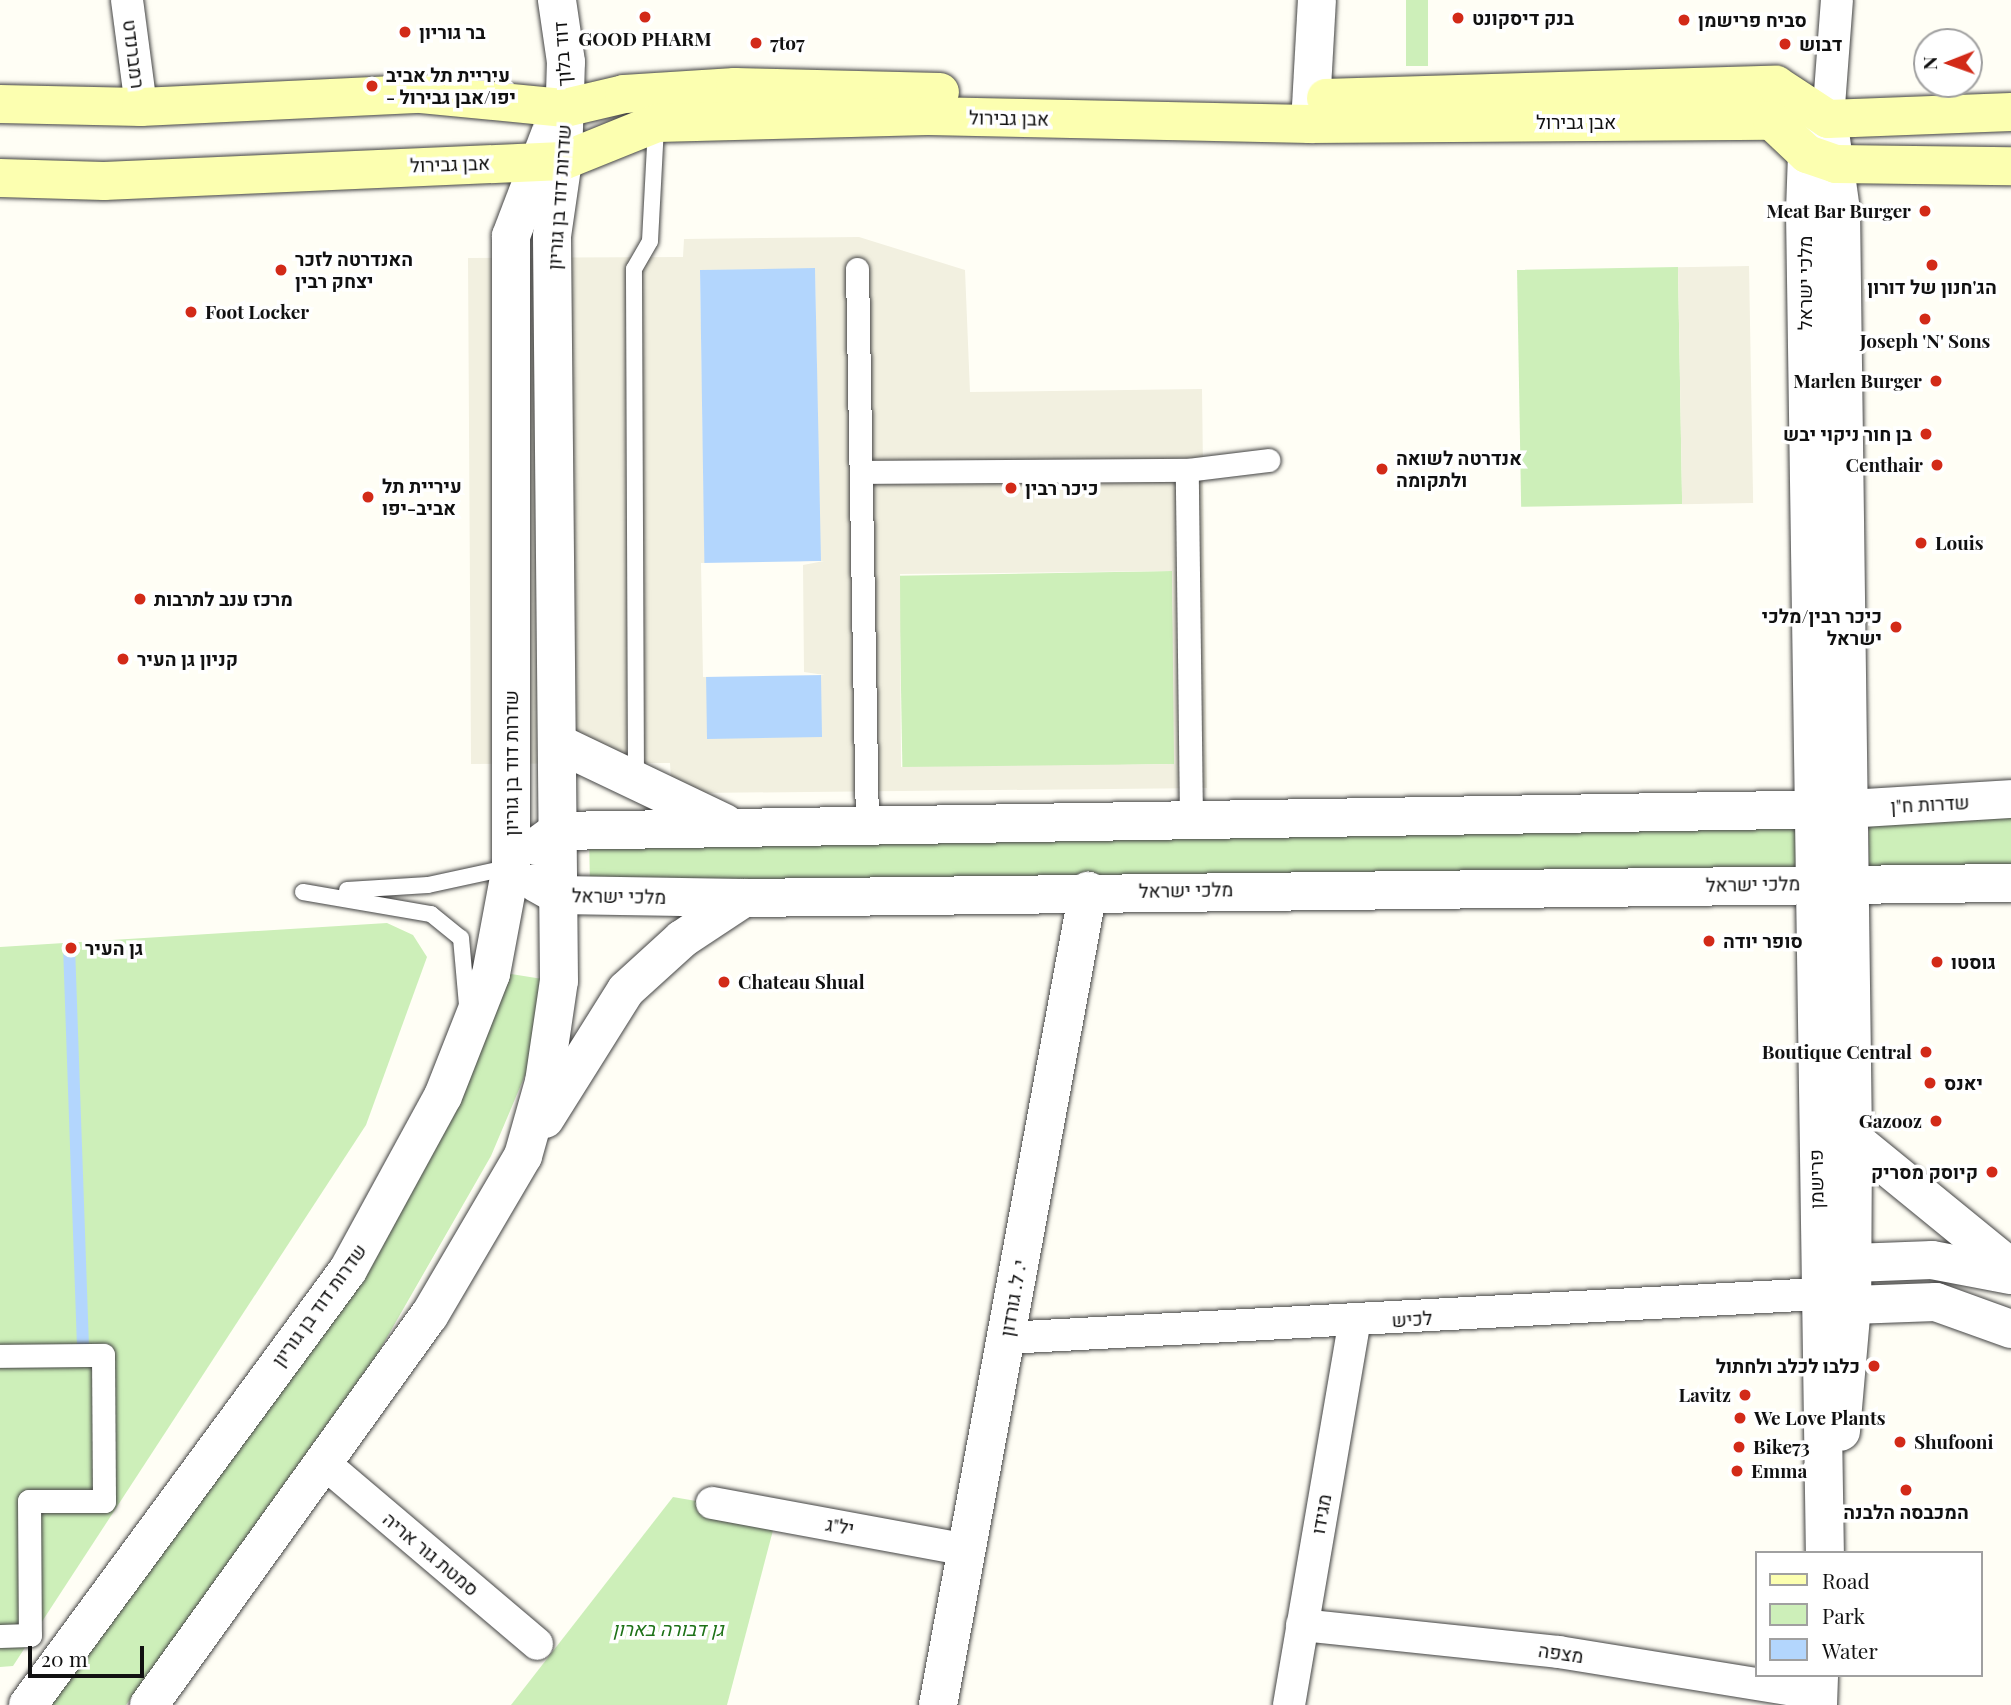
<!DOCTYPE html>
<meta charset="utf-8">
<style>
body{margin:0}
#map{position:relative;width:2011px;height:1705px;overflow:hidden;background:#fffef5;font-family:"Playfair Display",Heebo,serif}
div>[style]{position:absolute}
.green>*{inset:0;background:#cdefb9;transform-origin:0 0}
.plaza>*{inset:0;background:#f2f0e0;transform-origin:0 0}
.water>*{inset:0;background:#b3d6fd}
.pier>*{inset:0;background:#fffef5}
.stream>*{height:12px;margin:-6px;padding:0 6px;transform-origin:6px;border-radius:6px;background:#b3d6fd}
.roads{filter:drop-shadow(0 0 2px #444) drop-shadow(0 0 2px #444)}
.service>*{height:16px;margin:-8px;padding:0 8px;transform-origin:8px;border-radius:8px;background:#fff}
.pedestrian>*{height:23px;margin:-11.5px;padding:0 11.5px;transform-origin:11.5px;border-radius:11.5px;background:#fff}
.minor>*{height:32px;margin:-16px;padding:0 16px;transform-origin:16px;border-radius:16px;background:#fff}
.tertiary>*{height:38px;margin:-19px;padding:0 19px;transform-origin:19px;border-radius:19px;background:#fff}
.secondary>*{height:38px;margin:-19px;padding:0 19px;transform-origin:19px;border-radius:19px;background:#fcffb0}
.dots>*{width:19px;height:19px;translate:-50% -50%;box-sizing:border-box;border:4px solid #fff;border-radius:50%}
span{translate:-50% -50%;white-space:nowrap;text-align:center;line-height:1.15;-webkit-text-stroke:7px #fff;paint-order:stroke}
.poi-label{font-size:19px;color:#111;font-weight:700}
.left{translate:0 -50%;text-align:left}
.right{translate:-100% -50%;text-align:right}
.street-label{font-size:19px;color:#111}
.park-label{font-size:19px;color:#1e7218;font-style:italic}
.legend{position:absolute;left:1755px;top:1551px;width:228px;height:126px;box-sizing:border-box;background:#fff;border:2px solid #a0a0a0;margin:0;padding:9px 12px;list-style:none;font-size:21px;color:#111}
.legend li{display:flex;align-items:center;gap:14px;height:35px}
.legend b{width:35px;border:2px solid #a0a0a0}
.north{position:absolute;left:1913px;top:28px;width:70px;height:70px;box-sizing:border-box;background:#fff;border:2px solid #a0a0a0;border-radius:50%;rotate:269deg;font-size:19px;font-weight:700;line-height:28px;text-align:center;color:#111}
.north::after{content:'';display:block;margin:auto;width:24px;height:32px;background:#d22a18;clip-path:polygon(50% 0,100% 100%,50% 72%,0 100%)}
.scale{position:absolute;left:28px;top:1646px;width:116px;height:32px;box-sizing:border-box;border:4px solid #111;border-top:0;padding-left:9px;font-size:21px;line-height:24px;white-space:nowrap;color:#111;-webkit-text-stroke:5px #fff;paint-order:stroke}
</style>
<div id="map">
<div class="green">
<div style="left:1406px;top:0;width:22px;height:66px"></div>
<div style="left:1678px;top:267px;width:237px;height:161px;rotate:89deg"></div>
<div style="left:1172px;top:571px;width:193px;height:273px;rotate:89deg"></div>
<div style="left:2011px;top:808px;width:65px;height:142px;rotate:90deg"></div>
<div style="left:1797px;top:820px;width:54px;height:1208px;rotate:89deg"></div>
<div style="clip-path:polygon(387px 923px,413px 935px,427px 957px,366px 1125px,13px 1666px,0 1667px,0 947px)"></div>
<div style="clip-path:polygon(505px 973px,555px 981px,531px 1061px,491px 1156px,378px 1353px,126px 1705px,41px 1705px,238px 1446px)"></div>
<div style="clip-path:polygon(673px 1497px,777px 1515px,727px 1705px,511px 1705px)"></div>
</div>
<div class="plaza">
<div style="clip-path:polygon(evenodd,859px 237px,965px 270px,970px 392px,1202px 389px,1207px 788px,700px 793px,671px 780px,670px 763px,471px 764px,468px 258px,683px 257px,684px 239px,859px 237px,815px 269px,820px 561px,799px 562px,801px 676px,821px 675px,708px 739px,700px 270px,815px 269px,859px 237px,1172px 571px,1174px 764px,901px 767px,900px 574px,1172px 571px)"></div>
<div style="left:1749px;top:266px;width:237px;height:71px;rotate:89deg"></div>
</div>
<div class="water">
<div style="clip-path:polygon(815px 268px,821px 561px,800px 562px,801px 675px,821px 675px,822px 737px,707px 739px,700px 270px)"></div>
</div>
<div class="pier">
<div style="clip-path:polygon(824px 561px,803px 565px,804px 672px,825px 675px,703px 677px,701px 563px)"></div>
</div>
<div class="stream">
<div style="left:69px;top:946px;width:404px;rotate:88deg"></div>
</div>
<div class="roads">
<div class="service">
<div style="left:636px;top:777px;width:508px;rotate:-90.23deg"></div>
<div style="left:634px;top:269px;width:32px;rotate:-60deg"></div>
<div style="left:650px;top:241px;width:116px;rotate:-87deg"></div>
<div style="left:347px;top:890px;width:81px;rotate:-3.5deg"></div>
<div style="left:428px;top:885px;width:85px;rotate:-12.2deg"></div>
<div style="left:303px;top:892px;width:130px;rotate:9.8deg"></div>
<div style="left:431px;top:914px;width:38px;rotate:39deg"></div>
<div style="left:461px;top:938px;width:67px;rotate:84.9deg"></div>
</div>
<div class="pedestrian">
<div style="left:857px;top:269px;width:556px;rotate:88.97deg"></div>
<div style="left:862px;top:472px;width:325px;rotate:-0.4deg"></div>
<div style="left:1191px;top:819px;width:349px;rotate:-90.7deg"></div>
<div style="left:1187px;top:470px;width:82px;rotate:-7deg"></div>
<div style="left:0;top:1356px;width:103px;rotate:-0.6deg"></div>
<div style="left:103px;top:1355px;width:146px;rotate:89.6deg"></div>
<div style="left:104px;top:1501px;width:75px;rotate:180deg"></div>
<div style="left:29px;top:1501px;width:134px;rotate:89.6deg"></div>
<div style="left:30px;top:1635px;width:30px;rotate:178deg"></div>
</div>
<div class="minor">
<div style="left:127px;top:0;width:108px;rotate:82.5deg"></div>
<div style="left:1828px;top:119px;width:119px;rotate:-85.7deg"></div>
<div style="left:1006px;top:1338px;width:813px;rotate:-3.1deg"></div>
<div style="left:325px;top:1464px;width:278px;rotate:40.3deg"></div>
<div style="left:712px;top:1503px;width:259px;rotate:10.4deg"></div>
<div style="left:1302px;top:1625px;width:258px;rotate:6deg"></div>
<div style="left:1559px;top:1652px;width:262px;rotate:9.2deg"></div>
<div style="left:1289px;top:1705px;width:387px;rotate:-80.3deg"></div>
</div>
<div class="tertiary">
<div style="left:1310px;top:124px;width:124px;rotate:-86.8deg"></div>
<div style="left:1822px;top:128px;width:30px;rotate:120deg"></div>
<div style="left:1807px;top:154px;width:58px;rotate:92deg"></div>
<div style="left:1805px;top:212px;width:1341px;rotate:89.15deg"></div>
<div style="left:1830px;top:132px;width:79px;rotate:82deg"></div>
<div style="left:1841px;top:210px;width:929px;rotate:89.26deg"></div>
<div style="left:1853px;top:1139px;width:166px;rotate:90.3deg"></div>
<div style="left:1852px;top:1305px;width:127px;rotate:95deg"></div>
<div style="left:557px;top:743px;width:186px;rotate:25.5deg"></div>
<div style="left:537px;top:846px;width:26px;rotate:-36deg"></div>
<div style="left:558px;top:831px;width:1290px;rotate:-0.98deg"></div>
<div style="left:1848px;top:809px;width:163px;rotate:-3.5deg"></div>
<div style="left:536px;top:883px;width:25px;rotate:29deg"></div>
<div style="left:558px;top:895px;width:186px;rotate:0.9deg"></div>
<div style="left:744px;top:898px;width:1267px;rotate:-0.68deg"></div>
<div style="left:545px;top:1119px;width:152px;rotate:-57.9deg"></div>
<div style="left:626px;top:990px;width:76px;rotate:-42.3deg"></div>
<div style="left:682px;top:939px;width:74px;rotate:-33.5deg"></div>
<div style="left:1853px;top:1139px;width:204px;rotate:39.2deg"></div>
<div style="left:1835px;top:1279px;width:24px;rotate:-42deg"></div>
<div style="left:1853px;top:1263px;width:79px;rotate:-2.2deg"></div>
<div style="left:1932px;top:1260px;width:80px;rotate:10.8deg"></div>
<div style="left:1830px;top:1298px;width:23px;rotate:18deg"></div>
<div style="left:1852px;top:1305px;width:84px;rotate:-2deg"></div>
<div style="left:1936px;top:1302px;width:80px;rotate:19.8deg"></div>
<div style="left:28px;top:1705px;width:540px;rotate:-53.66deg"></div>
<div style="left:348px;top:1270px;width:198px;rotate:-61.4deg"></div>
<div style="left:443px;top:1096px;width:131px;rotate:-68.5deg"></div>
<div style="left:491px;top:974px;width:109px;rotate:-79.4deg"></div>
<div style="left:511px;top:867px;width:631px;rotate:-90deg"></div>
<div style="left:511px;top:236px;width:109px;rotate:-69.1deg"></div>
<div style="left:149px;top:1705px;width:479px;rotate:-54.3deg"></div>
<div style="left:429px;top:1316px;width:186px;rotate:-59.6deg"></div>
<div style="left:523px;top:1156px;width:77px;rotate:-74.2deg"></div>
<div style="left:544px;top:1082px;width:102px;rotate:-81.6deg"></div>
<div style="left:559px;top:981px;width:745px;rotate:-90.54deg"></div>
<div style="left:552px;top:236px;width:76px;rotate:-81.7deg"></div>
<div style="left:563px;top:161px;width:99px;rotate:-88.3deg"></div>
<div style="left:566px;top:62px;width:63px;rotate:-98.3deg"></div>
<div style="left:938px;top:1705px;width:828px;rotate:-79.56deg"></div>
<div style="left:1818px;top:1705px;width:30px;rotate:-88deg"></div>
</div>
<div class="secondary">
<div style="left:1326px;top:98px;width:450px;rotate:-1.7deg"></div>
<div style="left:1776px;top:85px;width:62px;rotate:33.2deg"></div>
<div style="left:1828px;top:119px;width:183px;rotate:-2.2deg"></div>
<div style="left:0;top:104px;width:141px;rotate:1.2deg"></div>
<div style="left:141px;top:107px;width:280px;rotate:-2.7deg"></div>
<div style="left:421px;top:94px;width:145px;rotate:5.6deg"></div>
<div style="left:565px;top:108px;width:61px;rotate:-13.3deg"></div>
<div style="left:624px;top:94px;width:111px;rotate:-3.6deg"></div>
<div style="left:735px;top:87px;width:205px;rotate:1.4deg"></div>
<div style="left:0;top:178px;width:104px;rotate:1.7deg"></div>
<div style="left:104px;top:181px;width:459px;rotate:-2.5deg"></div>
<div style="left:563px;top:161px;width:101px;rotate:-22deg"></div>
<div style="left:657px;top:123px;width:271px;rotate:-1.5deg"></div>
<div style="left:928px;top:116px;width:382px;rotate:1.2deg"></div>
<div style="left:1310px;top:124px;width:462px;rotate:-0.4deg"></div>
<div style="left:1772px;top:121px;width:48px;rotate:43.3deg"></div>
<div style="left:1807px;top:154px;width:31px;rotate:19deg"></div>
<div style="left:1836px;top:164px;width:175px;rotate:0.7deg"></div>
</div>
</div>
<div class="dots">
<div style="left:645px;top:17px;background:#d22a18"></div>
<div style="left:1458px;top:18px;background:#d22a18"></div>
<div style="left:1684px;top:20px;background:#d22a18"></div>
<div style="left:405px;top:32px;background:#d22a18"></div>
<div style="left:756px;top:43px;background:#d22a18"></div>
<div style="left:1785px;top:44px;background:#d22a18"></div>
<div style="left:372px;top:86px;background:#d22a18"></div>
<div style="left:1925px;top:211px;background:#d22a18"></div>
<div style="left:1932px;top:265px;background:#d22a18"></div>
<div style="left:281px;top:270px;background:#d22a18"></div>
<div style="left:191px;top:312px;background:#d22a18"></div>
<div style="left:1925px;top:319px;background:#d22a18"></div>
<div style="left:1936px;top:381px;background:#d22a18"></div>
<div style="left:1926px;top:434px;background:#d22a18"></div>
<div style="left:1937px;top:465px;background:#d22a18"></div>
<div style="left:1382px;top:469px;background:#d22a18"></div>
<div style="left:1011px;top:488px;background:#d22a18"></div>
<div style="left:368px;top:497px;background:#d22a18"></div>
<div style="left:1921px;top:543px;background:#d22a18"></div>
<div style="left:140px;top:599px;background:#d22a18"></div>
<div style="left:1896px;top:627px;background:#d22a18"></div>
<div style="left:123px;top:659px;background:#d22a18"></div>
<div style="left:1709px;top:941px;background:#d22a18"></div>
<div style="left:71px;top:948px;background:#d22a18"></div>
<div style="left:1937px;top:962px;background:#d22a18"></div>
<div style="left:724px;top:982px;background:#d22a18"></div>
<div style="left:1926px;top:1052px;background:#d22a18"></div>
<div style="left:1930px;top:1083px;background:#d22a18"></div>
<div style="left:1936px;top:1121px;background:#d22a18"></div>
<div style="left:1992px;top:1172px;background:#d22a18"></div>
<div style="left:1874px;top:1366px;background:#d22a18"></div>
<div style="left:1745px;top:1395px;background:#d22a18"></div>
<div style="left:1740px;top:1418px;background:#d22a18"></div>
<div style="left:1900px;top:1442px;background:#d22a18"></div>
<div style="left:1739px;top:1447px;background:#d22a18"></div>
<div style="left:1737px;top:1471px;background:#d22a18"></div>
<div style="left:1906px;top:1490px;background:#d22a18"></div>
</div>
<div class="poi-label">
<span class="left" style="left:1472px;top:18px">בנק דיסקונט</span>
<span class="left" style="left:1698px;top:20px">סביח פרישמן</span>
<span class="left" style="left:419px;top:32px">בר גוריון</span>
<span style="left:645px;top:39px">GOOD PHARM</span>
<span class="left" style="left:770px;top:43px">7to7</span>
<span class="left" style="left:1799px;top:44px">דבוש</span>
<span class="left" style="left:386px;top:86px">עיריית תל אביב<br>- יפו/אבן גבירול</span>
<span class="right" style="left:1911px;top:211px">Meat Bar Burger</span>
<span class="left" style="left:295px;top:270px">האנדרטה לזכר<br>יצחק רבין</span>
<span style="left:1932px;top:287px">הג'חנון של דורון</span>
<span class="left" style="left:205px;top:312px">Foot Locker</span>
<span style="left:1925px;top:341px">Joseph 'N' Sons</span>
<span class="right" style="left:1922px;top:381px">Marlen Burger</span>
<span class="right" style="left:1912px;top:434px">בן חור ניקוי יבש</span>
<span class="left" style="left:1396px;top:469px">אנדרטה לשואה<br>ולתקומה</span>
<span class="right" style="left:1923px;top:465px">Centhair</span>
<span class="left" style="left:382px;top:497px">עיריית תל<br>אביב-יפו</span>
<span class="left" style="left:1025px;top:488px">כיכר רבין</span>
<span class="left" style="left:1935px;top:543px">Louis</span>
<span class="left" style="left:154px;top:599px">מרכז ענב לתרבות</span>
<span class="right" style="left:1882px;top:627px">כיכר רבין/מלכי<br>ישראל</span>
<span class="left" style="left:137px;top:659px">קניון גן העיר</span>
<span class="left" style="left:1723px;top:941px">סופר יודה</span>
<span class="left" style="left:85px;top:948px">גן העיר</span>
<span class="left" style="left:1951px;top:962px">גוסטו</span>
<span class="left" style="left:738px;top:982px">Chateau Shual</span>
<span class="right" style="left:1912px;top:1052px">Boutique Central</span>
<span class="left" style="left:1944px;top:1083px">יאנס</span>
<span class="right" style="left:1922px;top:1121px">Gazooz</span>
<span class="right" style="left:1978px;top:1172px">קיוסק מסריק</span>
<span class="right" style="left:1860px;top:1366px">כלבו לכלב ולחתול</span>
<span class="right" style="left:1731px;top:1395px">Lavitz</span>
<span class="left" style="left:1754px;top:1418px">We Love Plants</span>
<span class="left" style="left:1914px;top:1442px">Shufooni</span>
<span class="left" style="left:1753px;top:1447px">Bike73</span>
<span class="left" style="left:1751px;top:1471px">Emma</span>
<span style="left:1906px;top:1512px">המכבסה הלבנה</span>
</div>
<div class="street-label">
<span style="left:134px;top:54px;rotate:83deg">רמברנדט</span>
<span style="left:562px;top:54px;rotate:-94deg">דוד בלוך</span>
<span style="left:1009px;top:118px;rotate:1deg">אבן גבירול</span>
<span style="left:1576px;top:122px">אבן גבירול</span>
<span style="left:450px;top:164px;rotate:-2deg">אבן גבירול</span>
<span style="left:559px;top:197px;rotate:-86deg">שדרות דוד בן גוריון</span>
<span style="left:1805px;top:283px;rotate:-90deg">מלכי ישראל</span>
<span style="left:511px;top:763px;rotate:-90deg">שדרות דוד בן גוריון</span>
<span style="left:1930px;top:804px;rotate:-3deg">שדרות ח"ן</span>
<span style="left:1753px;top:884px;rotate:-1deg">מלכי ישראל</span>
<span style="left:1186px;top:890px;rotate:-1deg">מלכי ישראל</span>
<span style="left:619px;top:896px;rotate:1deg">מלכי ישראל</span>
<span style="left:1816px;top:1179px;rotate:-91deg">פרישמן</span>
<span style="left:1013px;top:1298px;rotate:-80deg">י. ל. גורדון</span>
<span style="left:319px;top:1305px;rotate:-54deg">שדרות דוד בן גוריון</span>
<span style="left:1412px;top:1319px;rotate:-4deg">לכיש</span>
<span style="left:1321px;top:1514px;rotate:-80deg">מגידו</span>
<span style="left:840px;top:1526px;rotate:10deg">יל"ג</span>
<span style="left:431px;top:1554px;rotate:40deg">סמטת גור אריה</span>
<span style="left:1561px;top:1653px;rotate:8deg">מצפה</span>
</div>
<div class="park-label">
<span style="left:668px;top:1629px">גן דבורה בארון</span>
</div>
<ul class="legend">
<li><b style="height:9px;background:#fcffb0"></b>Road</li>
<li><b style="height:19px;background:#cdefb9"></b>Park</li>
<li><b style="height:19px;background:#b3d6fd"></b>Water</li>
</ul>
<div class="north">N</div>
<div class="scale">20 m</div>
</div>
